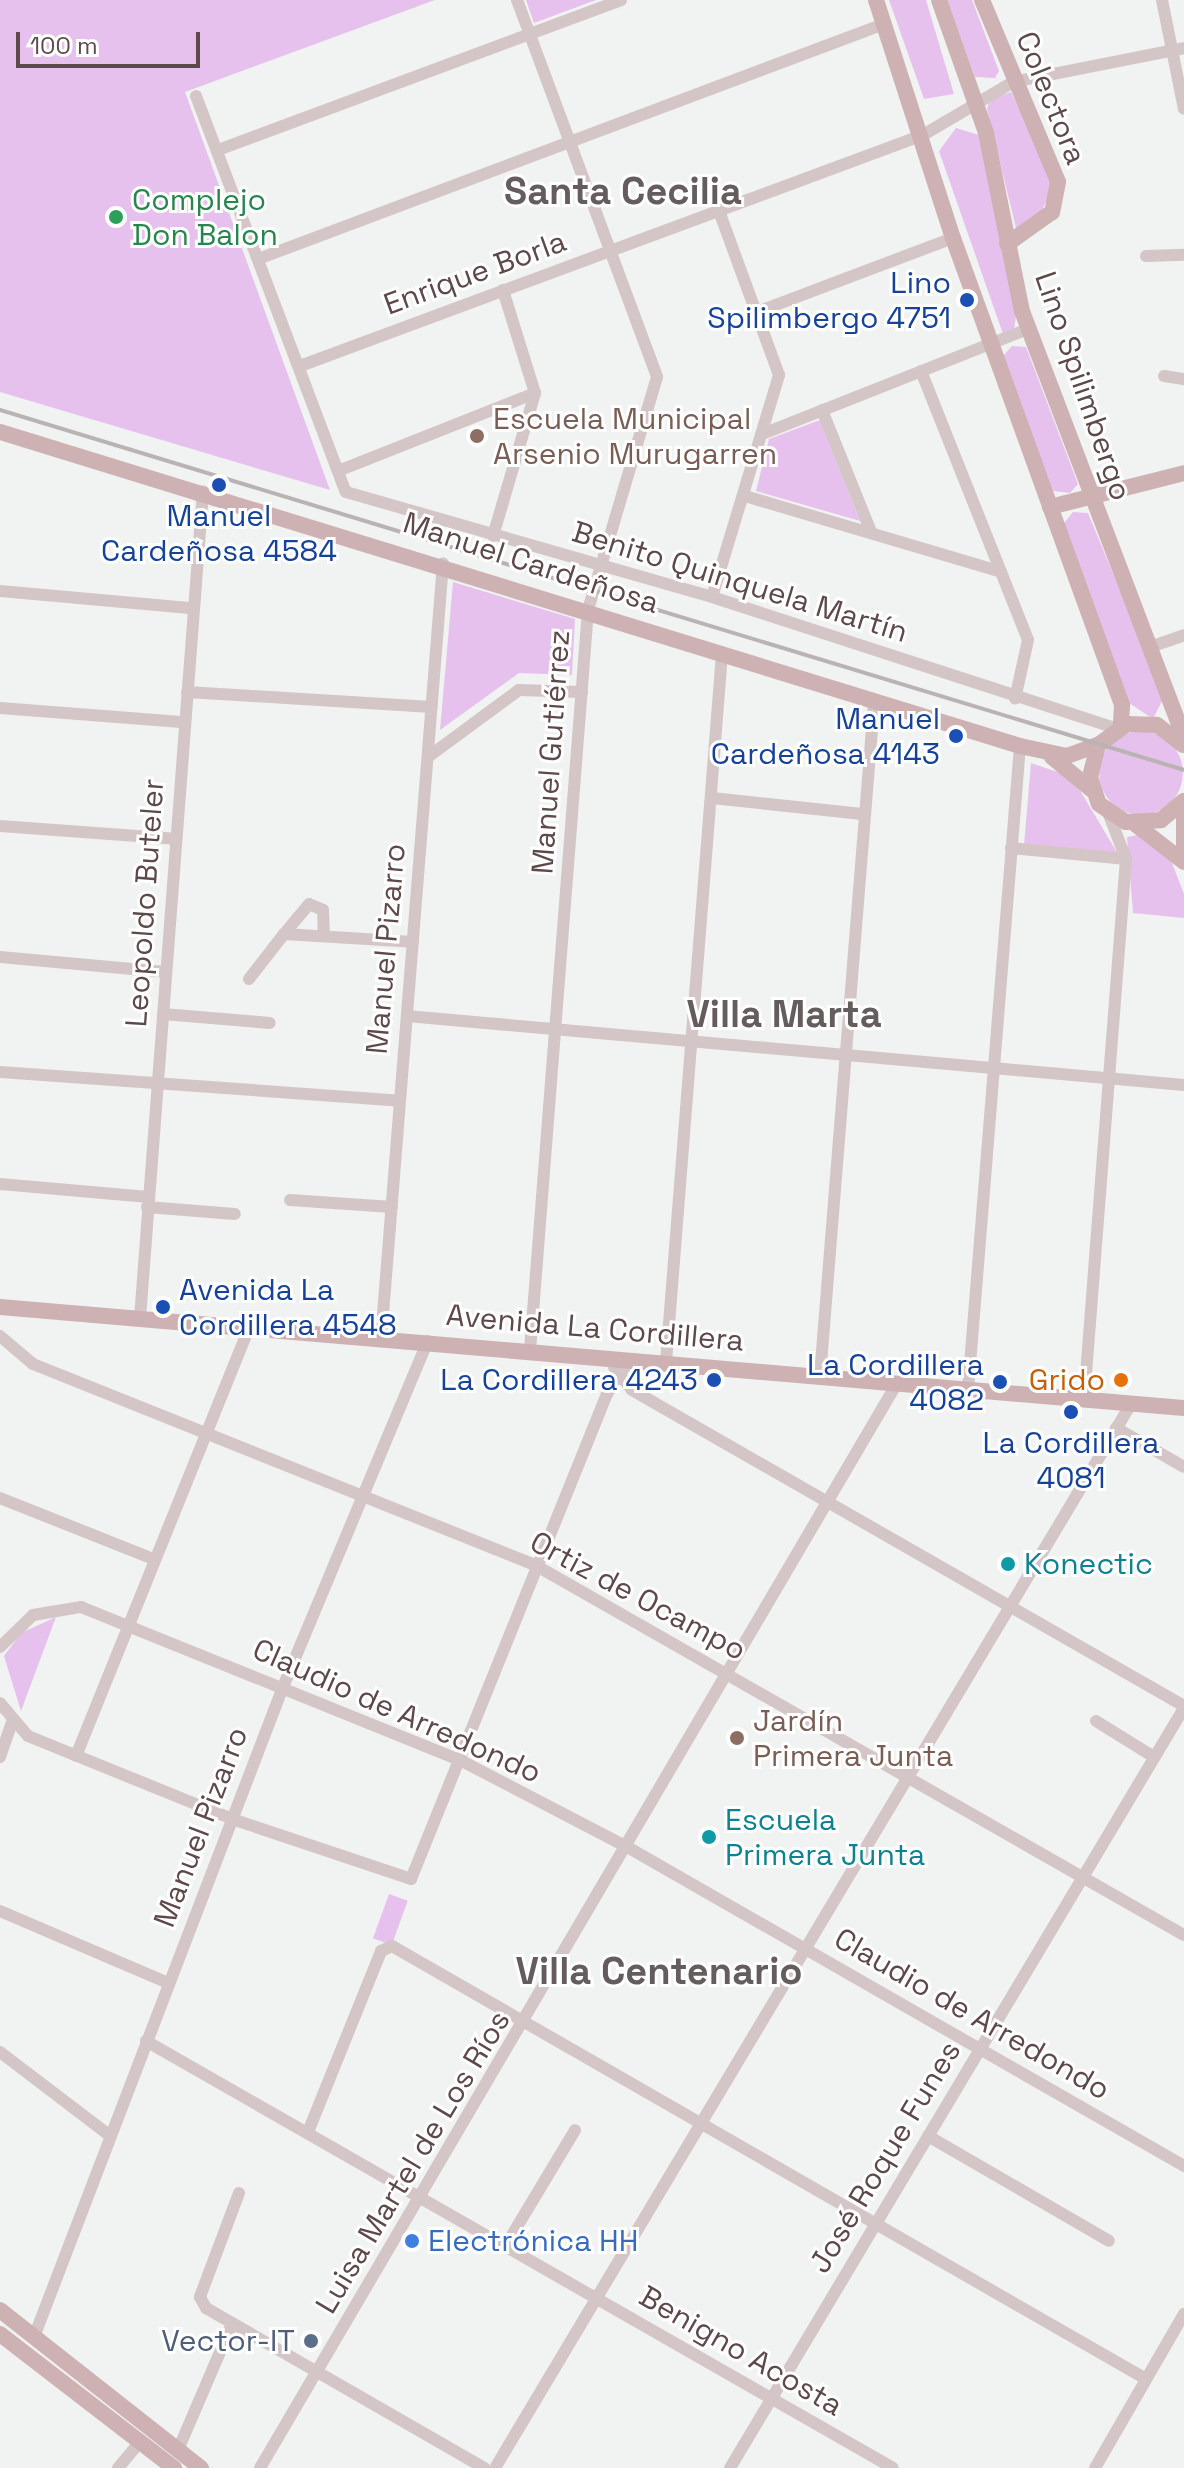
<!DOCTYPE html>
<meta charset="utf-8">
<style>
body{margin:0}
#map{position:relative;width:1184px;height:2468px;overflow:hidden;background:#f0f3f1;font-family:"Space Grotesk",sans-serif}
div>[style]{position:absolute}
.green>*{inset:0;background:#e7c1ee;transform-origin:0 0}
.round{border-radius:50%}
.minor>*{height:12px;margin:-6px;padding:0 6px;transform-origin:6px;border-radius:6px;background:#d4c5c6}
.major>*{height:16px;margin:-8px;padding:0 8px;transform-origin:8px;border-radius:8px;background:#ceb1b2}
.rail>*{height:4px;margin:-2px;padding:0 2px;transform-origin:2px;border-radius:2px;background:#bab3b3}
.dots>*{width:22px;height:22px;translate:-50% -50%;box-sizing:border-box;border:4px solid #fff;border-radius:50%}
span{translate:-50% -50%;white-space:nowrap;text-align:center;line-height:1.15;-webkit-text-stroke:6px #fff;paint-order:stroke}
.street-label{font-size:30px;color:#5d494a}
.leisure-label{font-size:30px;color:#27864d}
.left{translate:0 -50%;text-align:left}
.transit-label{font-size:30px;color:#164399}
.right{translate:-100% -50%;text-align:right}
.education-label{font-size:30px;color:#785e54}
.food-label{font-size:30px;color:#c56008}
.culture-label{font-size:30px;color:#0d838f}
.shop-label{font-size:30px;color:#366cbe}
.service-label{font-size:30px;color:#4e5e75}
.district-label{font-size:38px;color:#655d5d;font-weight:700}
.scale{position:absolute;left:16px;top:32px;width:184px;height:36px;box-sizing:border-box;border:4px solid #5d494a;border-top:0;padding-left:10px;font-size:24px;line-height:28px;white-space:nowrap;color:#5d494a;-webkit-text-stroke:6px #fff;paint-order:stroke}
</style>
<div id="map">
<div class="green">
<div style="clip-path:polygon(0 0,435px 0,185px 92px,330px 490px,0 392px)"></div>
<div style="clip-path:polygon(526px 0,596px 0,534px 23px)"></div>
<div style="clip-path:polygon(889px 0,926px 0,954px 94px,924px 99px)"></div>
<div style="clip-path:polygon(947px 0,972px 0,999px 71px,995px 78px,975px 77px)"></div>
<div style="clip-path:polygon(1011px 92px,1050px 170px,1051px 191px,1042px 210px,1016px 228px,987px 109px,990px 99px)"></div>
<div style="clip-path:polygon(956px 128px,979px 135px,1016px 316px,1014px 330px,1003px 334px,939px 151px)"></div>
<div style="clip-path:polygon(1012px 346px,1026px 347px,1078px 484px,1070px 493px,1053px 491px,1002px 357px)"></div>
<div style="clip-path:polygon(820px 420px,860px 521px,756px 491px,769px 439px)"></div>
<div style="clip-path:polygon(1073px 512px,1088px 513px,1164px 697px,1153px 719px,1129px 703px,1064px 523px)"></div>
<div style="clip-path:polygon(453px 582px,575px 619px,572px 675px,519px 673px,440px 730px)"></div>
<div class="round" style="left:1099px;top:731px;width:84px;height:84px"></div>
<div style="clip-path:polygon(1031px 763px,1072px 777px,1118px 854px,1024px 845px)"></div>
<div style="clip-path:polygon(1137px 835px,1167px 850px,1184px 894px,1184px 918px,1133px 913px,1127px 837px)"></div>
<div style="clip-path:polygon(56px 1617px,21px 1711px,4px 1656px,21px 1633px)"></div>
<div style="left:389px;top:1894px;width:20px;height:47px;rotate:20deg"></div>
</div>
<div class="minor">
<div style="left:517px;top:0;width:402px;rotate:69.6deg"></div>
<div style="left:657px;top:377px;width:243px;rotate:106.5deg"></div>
<div style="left:588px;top:610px;width:742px;rotate:94.48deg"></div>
<div style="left:1162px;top:0;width:111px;rotate:78.6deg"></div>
<div style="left:196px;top:96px;width:423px;rotate:69.3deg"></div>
<div style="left:346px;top:492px;width:381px;rotate:16deg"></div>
<div style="left:712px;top:597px;width:425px;rotate:18deg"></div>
<div style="left:218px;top:150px;width:430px;rotate:-20.4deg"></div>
<div style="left:1146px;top:256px;width:38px;rotate:-2deg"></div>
<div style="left:258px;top:259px;width:669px;rotate:-20.58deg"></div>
<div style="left:757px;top:312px;width:210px;rotate:-20.7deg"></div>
<div style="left:300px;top:366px;width:664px;rotate:-20.34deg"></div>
<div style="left:923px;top:135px;width:104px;rotate:-30.5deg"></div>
<div style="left:1013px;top:82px;width:174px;rotate:-11.2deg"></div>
<div style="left:921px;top:371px;width:289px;rotate:68.3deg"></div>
<div style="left:1028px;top:640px;width:60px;rotate:102.4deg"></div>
<div style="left:1164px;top:376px;width:20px;rotate:9deg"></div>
<div style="left:822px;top:410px;width:131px;rotate:68.1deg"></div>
<div style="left:765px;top:433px;width:283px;rotate:-21.6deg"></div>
<div style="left:338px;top:471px;width:212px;rotate:-21.6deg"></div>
<div style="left:745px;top:496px;width:267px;rotate:16.5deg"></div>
<div style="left:493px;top:536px;width:149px;rotate:-73.6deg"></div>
<div style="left:535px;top:393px;width:108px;rotate:-107.3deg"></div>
<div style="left:0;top:591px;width:193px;rotate:5.1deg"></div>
<div style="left:712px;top:597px;width:232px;rotate:-73.2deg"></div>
<div style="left:779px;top:375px;width:175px;rotate:-110.1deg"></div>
<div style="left:1150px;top:647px;width:36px;rotate:-19deg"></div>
<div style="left:187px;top:692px;width:245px;rotate:3.5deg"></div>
<div style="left:0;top:708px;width:185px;rotate:4.4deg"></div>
<div style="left:428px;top:757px;width:113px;rotate:-36.4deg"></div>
<div style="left:519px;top:690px;width:63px;rotate:1.8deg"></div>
<div style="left:712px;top:798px;width:151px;rotate:6.1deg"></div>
<div style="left:0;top:826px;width:175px;rotate:4.2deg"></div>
<div style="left:1011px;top:848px;width:116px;rotate:5.5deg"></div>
<div style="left:284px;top:934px;width:39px;rotate:-50deg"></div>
<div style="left:309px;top:904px;width:15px;rotate:23deg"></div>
<div style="left:323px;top:910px;width:25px;rotate:88deg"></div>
<div style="left:0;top:957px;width:166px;rotate:5.2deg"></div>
<div style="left:249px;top:979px;width:57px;rotate:-52.1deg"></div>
<div style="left:284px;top:934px;width:129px;rotate:3.5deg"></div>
<div style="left:163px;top:1014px;width:107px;rotate:4.8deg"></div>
<div style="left:407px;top:1016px;width:780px;rotate:5.07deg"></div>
<div style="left:0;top:1072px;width:401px;rotate:4.1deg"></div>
<div style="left:0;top:1184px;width:149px;rotate:5deg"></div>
<div style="left:290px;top:1200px;width:102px;rotate:3.9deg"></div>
<div style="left:147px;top:1207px;width:88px;rotate:4.5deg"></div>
<div style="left:140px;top:1318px;width:829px;rotate:-85.64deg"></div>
<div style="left:0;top:1336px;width:43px;rotate:40.3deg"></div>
<div style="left:33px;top:1364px;width:541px;rotate:21.82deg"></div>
<div style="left:535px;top:1565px;width:747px;rotate:29.69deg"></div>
<div style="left:381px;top:1339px;width:778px;rotate:-85.43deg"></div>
<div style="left:666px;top:1362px;width:710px;rotate:-85.48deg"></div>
<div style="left:614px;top:1367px;width:29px;rotate:52deg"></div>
<div style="left:632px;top:1390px;width:636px;rotate:29.79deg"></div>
<div style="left:820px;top:1376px;width:674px;rotate:-85.41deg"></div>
<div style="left:968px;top:1389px;width:645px;rotate:-85.38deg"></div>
<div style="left:1084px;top:1400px;width:543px;rotate:-85.56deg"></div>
<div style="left:1126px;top:859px;width:50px;rotate:-111deg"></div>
<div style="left:1116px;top:1428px;width:78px;rotate:29.8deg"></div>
<div style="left:0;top:1498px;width:165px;rotate:21.7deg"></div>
<div style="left:0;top:1647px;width:46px;rotate:-44.1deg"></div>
<div style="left:33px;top:1615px;width:49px;rotate:-9.5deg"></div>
<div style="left:81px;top:1607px;width:406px;rotate:22deg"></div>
<div style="left:458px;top:1759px;width:193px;rotate:27.5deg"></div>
<div style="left:629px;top:1848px;width:640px;rotate:29.81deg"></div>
<div style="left:0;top:1703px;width:43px;rotate:49.7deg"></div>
<div style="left:28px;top:1736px;width:220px;rotate:22.1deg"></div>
<div style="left:232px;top:1819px;width:189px;rotate:18.5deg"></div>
<div style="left:411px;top:1879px;width:523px;rotate:-68deg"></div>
<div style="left:607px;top:1394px;width:42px;rotate:-56.7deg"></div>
<div style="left:1096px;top:1721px;width:68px;rotate:31.8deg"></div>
<div style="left:76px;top:1756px;width:462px;rotate:-68deg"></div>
<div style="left:0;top:1757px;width:36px;rotate:-71deg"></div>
<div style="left:0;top:1911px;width:183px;rotate:23.2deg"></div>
<div style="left:146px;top:2041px;width:860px;rotate:29.75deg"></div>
<div style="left:0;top:2052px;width:137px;rotate:37.3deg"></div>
<div style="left:308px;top:2132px;width:195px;rotate:-68deg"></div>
<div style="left:381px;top:1951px;width:12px;rotate:-24deg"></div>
<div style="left:392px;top:1946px;width:869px;rotate:29.87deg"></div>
<div style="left:928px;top:2136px;width:209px;rotate:30.1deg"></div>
<div style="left:239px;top:2193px;width:111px;rotate:110.6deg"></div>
<div style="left:200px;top:2297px;width:13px;rotate:61deg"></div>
<div style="left:206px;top:2308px;width:321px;rotate:29.9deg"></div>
<div style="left:506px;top:2245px;width:134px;rotate:-59deg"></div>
<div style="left:34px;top:2337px;width:696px;rotate:-69.04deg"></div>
<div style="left:283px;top:1687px;width:375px;rotate:-67.3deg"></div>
<div style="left:178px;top:2450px;width:137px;rotate:-66.8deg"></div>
<div style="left:118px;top:2468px;width:34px;rotate:-50deg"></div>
<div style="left:260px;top:2468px;width:1258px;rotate:-59.58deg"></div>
<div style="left:495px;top:2468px;width:1240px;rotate:-59.13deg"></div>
<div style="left:730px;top:2468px;width:885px;rotate:-59.15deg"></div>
<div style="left:1095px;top:2468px;width:178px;rotate:-60deg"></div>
</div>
<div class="major">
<div style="left:876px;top:0;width:250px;rotate:72.1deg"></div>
<div style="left:953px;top:238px;width:497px;rotate:70.1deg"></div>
<div style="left:1122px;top:705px;width:21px;rotate:93deg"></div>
<div style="left:939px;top:0;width:141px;rotate:70.5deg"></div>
<div style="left:986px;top:133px;width:182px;rotate:78.6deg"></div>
<div style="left:1022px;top:311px;width:457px;rotate:69.2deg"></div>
<div style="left:982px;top:0;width:197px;rotate:67.3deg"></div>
<div style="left:1058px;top:182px;width:31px;rotate:101deg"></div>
<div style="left:1052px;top:212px;width:55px;rotate:144.6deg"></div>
<div style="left:0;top:432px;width:1067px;rotate:17.11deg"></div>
<div style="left:1020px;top:746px;width:48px;rotate:12deg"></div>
<div style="left:1067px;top:756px;width:33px;rotate:-20deg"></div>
<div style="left:1050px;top:507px;width:138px;rotate:-14.2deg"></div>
<div style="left:1183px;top:745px;width:33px;rotate:-142deg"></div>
<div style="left:1157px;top:725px;width:30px;rotate:-178deg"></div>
<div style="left:1127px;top:724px;width:36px;rotate:144deg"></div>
<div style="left:1098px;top:745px;width:33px;rotate:104deg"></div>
<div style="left:1090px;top:777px;width:28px;rotate:72deg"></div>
<div style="left:1099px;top:804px;width:32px;rotate:34deg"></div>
<div style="left:1126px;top:822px;width:35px;rotate:-3deg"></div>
<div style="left:1161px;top:820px;width:30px;rotate:-40deg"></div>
<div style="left:1052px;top:757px;width:52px;rotate:39.5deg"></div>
<div style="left:1184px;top:812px;width:44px;rotate:90deg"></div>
<div style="left:1135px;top:824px;width:62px;rotate:37.8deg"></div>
<div style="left:0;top:1307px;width:1188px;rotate:4.88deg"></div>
<div style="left:0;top:2310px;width:256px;rotate:38.2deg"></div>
<div style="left:0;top:2334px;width:220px;rotate:37.6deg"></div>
</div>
<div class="rail">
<div style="left:0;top:410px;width:1238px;rotate:16.91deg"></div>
</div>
<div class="dots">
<div style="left:116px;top:217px;background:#2e9e5b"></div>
<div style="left:967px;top:300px;background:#1a4fb4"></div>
<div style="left:477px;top:436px;background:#8d6e63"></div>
<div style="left:219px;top:485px;background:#1a4fb4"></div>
<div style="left:956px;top:736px;background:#1a4fb4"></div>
<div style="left:163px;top:1307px;background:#1a4fb4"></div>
<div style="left:714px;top:1380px;background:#1a4fb4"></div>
<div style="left:1121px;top:1380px;background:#e8710a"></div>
<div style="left:1000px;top:1382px;background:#1a4fb4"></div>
<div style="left:1071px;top:1412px;background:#1a4fb4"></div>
<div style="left:1008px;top:1564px;background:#0f9aa8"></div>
<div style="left:737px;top:1738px;background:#8d6e63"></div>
<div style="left:709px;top:1837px;background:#0f9aa8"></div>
<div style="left:412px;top:2241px;background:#3f7fe0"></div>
<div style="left:311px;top:2341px;background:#5c6f8a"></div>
</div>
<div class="street-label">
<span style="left:1051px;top:98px;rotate:68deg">Colectora</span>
<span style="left:475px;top:273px;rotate:-20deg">Enrique Borla</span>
<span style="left:1083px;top:386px;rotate:71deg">Lino Spilimbergo</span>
<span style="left:531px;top:563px;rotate:18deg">Manuel Cardeñosa</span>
<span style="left:740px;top:582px;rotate:17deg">Benito Quinquela Martín</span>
<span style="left:551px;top:752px;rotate:-86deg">Manuel Gutiérrez</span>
<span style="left:145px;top:903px;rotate:-86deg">Leopoldo Buteler</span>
<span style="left:386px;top:949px;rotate:-85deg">Manuel Pizarro</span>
<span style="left:595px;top:1328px;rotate:5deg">Avenida La Cordillera</span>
<span style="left:638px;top:1596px;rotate:28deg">Ortiz de Ocampo</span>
<span style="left:397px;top:1711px;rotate:24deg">Claudio de Arredondo</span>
<span style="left:201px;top:1827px;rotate:-69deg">Manuel Pizarro</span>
<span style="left:972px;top:2014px;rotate:30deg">Claudio de Arredondo</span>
<span style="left:885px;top:2157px;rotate:-59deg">José Roque Funes</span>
<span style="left:413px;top:2162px;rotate:-59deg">Luisa Martel de Los Ríos</span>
<span style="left:741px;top:2351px;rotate:30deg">Benigno Acosta</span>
</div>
<div class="leisure-label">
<span class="left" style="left:132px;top:217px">Complejo<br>Don Balon</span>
</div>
<div class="transit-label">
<span class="right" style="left:951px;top:300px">Lino<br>Spilimbergo 4751</span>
<span style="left:219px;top:533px">Manuel<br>Cardeñosa 4584</span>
<span class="right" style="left:940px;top:736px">Manuel<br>Cardeñosa 4143</span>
<span class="left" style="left:179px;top:1307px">Avenida La<br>Cordillera 4548</span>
<span class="right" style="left:984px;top:1382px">La Cordillera<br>4082</span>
<span class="right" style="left:698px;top:1380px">La Cordillera 4243</span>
<span style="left:1071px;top:1460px">La Cordillera<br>4081</span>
</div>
<div class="education-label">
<span class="left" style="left:493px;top:436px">Escuela Municipal<br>Arsenio Murugarren</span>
<span class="left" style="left:753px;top:1738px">Jardín<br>Primera Junta</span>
</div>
<div class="food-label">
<span class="right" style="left:1105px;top:1380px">Grido</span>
</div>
<div class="culture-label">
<span class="left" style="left:1024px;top:1564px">Konectic</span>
<span class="left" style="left:725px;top:1837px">Escuela<br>Primera Junta</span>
</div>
<div class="shop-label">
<span class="left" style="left:428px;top:2241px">Electrónica HH</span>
</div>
<div class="service-label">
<span class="right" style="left:295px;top:2341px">Vector-IT</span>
</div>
<div class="district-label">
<span style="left:623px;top:192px">Santa Cecilia</span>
<span style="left:784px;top:1015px">Villa Marta</span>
<span style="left:659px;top:1972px">Villa Centenario</span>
</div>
<div class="scale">100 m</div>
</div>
